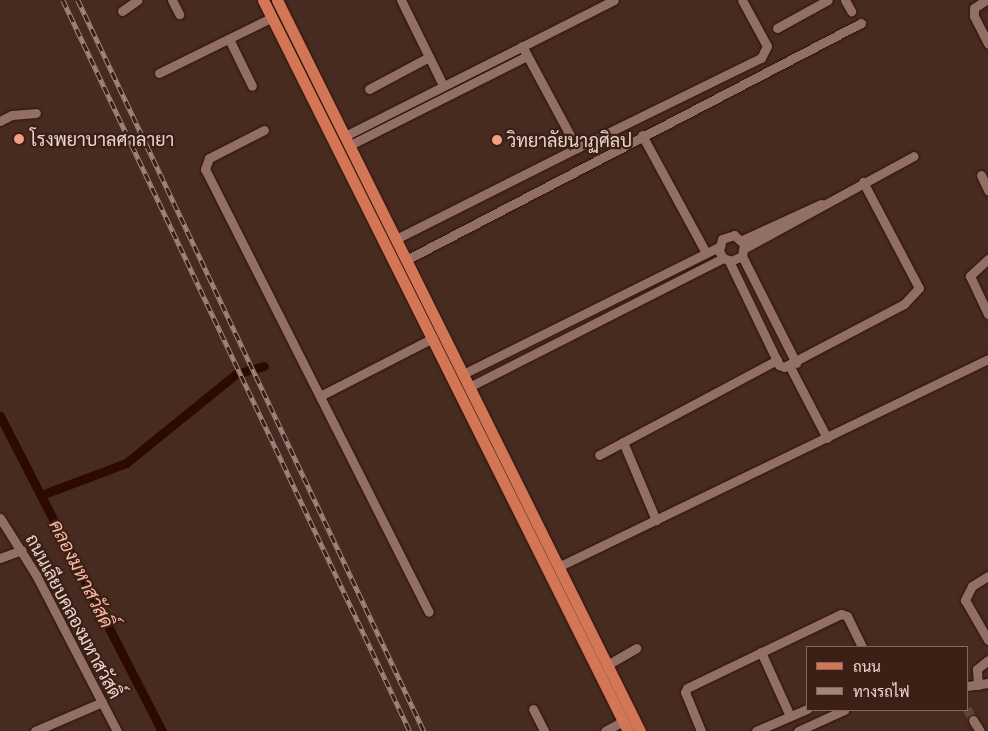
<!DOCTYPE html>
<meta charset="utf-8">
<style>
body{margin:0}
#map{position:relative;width:988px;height:731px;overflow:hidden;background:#472a20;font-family:"Noto Serif",Sarabun,serif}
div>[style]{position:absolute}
.canal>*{height:9px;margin:-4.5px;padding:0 4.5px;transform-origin:4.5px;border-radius:4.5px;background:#2d0a01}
.minor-tunnel>*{height:9px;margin-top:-4.5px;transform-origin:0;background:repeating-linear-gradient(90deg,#5f443a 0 9px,transparent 0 13.5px)}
.roads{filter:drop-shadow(0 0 1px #2c1108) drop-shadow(0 0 1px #2c1108)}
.minor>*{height:9px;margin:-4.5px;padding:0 4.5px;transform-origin:4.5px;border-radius:4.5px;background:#926f64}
.major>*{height:11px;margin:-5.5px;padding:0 5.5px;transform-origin:5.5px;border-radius:5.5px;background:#d27656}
.rail>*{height:4.5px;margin-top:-2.25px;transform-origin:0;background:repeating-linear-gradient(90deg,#3c2016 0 8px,#9e867d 0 16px);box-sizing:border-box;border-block:1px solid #9e867d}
.dots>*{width:14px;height:14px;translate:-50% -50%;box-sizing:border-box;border:2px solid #3c2016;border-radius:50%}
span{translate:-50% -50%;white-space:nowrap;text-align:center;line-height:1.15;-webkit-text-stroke:4.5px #3c2016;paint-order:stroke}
.poi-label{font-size:18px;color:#e9d6cf}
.left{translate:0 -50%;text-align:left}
.street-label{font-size:18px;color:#e9d6cf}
.water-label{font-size:19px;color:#f8b8a2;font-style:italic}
.legend{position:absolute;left:806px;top:646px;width:162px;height:65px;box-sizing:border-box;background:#3c2016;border:1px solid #816960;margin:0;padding:6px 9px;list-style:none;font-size:15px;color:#e9d6cf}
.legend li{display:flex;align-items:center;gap:10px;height:25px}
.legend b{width:25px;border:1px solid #816960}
</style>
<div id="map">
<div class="canal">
<div style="left:0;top:416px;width:354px;rotate:62.8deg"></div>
<div style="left:41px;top:495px;width:91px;rotate:-20.6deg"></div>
<div style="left:126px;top:463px;width:141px;rotate:-39deg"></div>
<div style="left:236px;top:374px;width:29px;rotate:-16deg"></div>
</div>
<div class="minor-tunnel">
<div style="left:967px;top:708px;width:13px;rotate:63deg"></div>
</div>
<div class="roads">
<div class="minor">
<div style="left:172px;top:0;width:16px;rotate:63deg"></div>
<div style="left:401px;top:0;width:95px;rotate:63.7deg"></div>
<div style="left:845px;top:0;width:13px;rotate:61deg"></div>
<div style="left:986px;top:0;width:14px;rotate:146deg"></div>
<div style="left:974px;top:8px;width:8px;rotate:90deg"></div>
<div style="left:974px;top:16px;width:31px;rotate:63deg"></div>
<div style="left:122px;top:11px;width:19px;rotate:-35deg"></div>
<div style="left:777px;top:28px;width:58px;rotate:-28.8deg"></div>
<div style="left:229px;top:39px;width:52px;rotate:63.9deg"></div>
<div style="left:522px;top:46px;width:116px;rotate:61.7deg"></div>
<div style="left:577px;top:148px;width:205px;rotate:-26.1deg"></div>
<div style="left:761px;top:58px;width:13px;rotate:-63deg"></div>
<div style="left:767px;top:46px;width:52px;rotate:-118.5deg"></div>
<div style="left:159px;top:73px;width:125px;rotate:-26.2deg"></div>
<div style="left:369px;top:89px;width:68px;rotate:-28.1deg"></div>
<div style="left:0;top:121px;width:13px;rotate:-27deg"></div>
<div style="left:12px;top:115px;width:24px;rotate:-5deg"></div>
<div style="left:264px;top:130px;width:62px;rotate:153deg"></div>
<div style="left:209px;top:158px;width:12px;rotate:110deg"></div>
<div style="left:205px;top:169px;width:496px;rotate:63.2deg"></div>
<div style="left:642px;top:135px;width:134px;rotate:61.5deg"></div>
<div style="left:345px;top:136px;width:301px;rotate:-26.8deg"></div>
<div style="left:350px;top:145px;width:198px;rotate:-26.7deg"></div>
<div style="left:981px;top:175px;width:17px;rotate:65deg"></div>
<div style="left:396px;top:239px;width:203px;rotate:-26.7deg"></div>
<div style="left:742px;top:240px;width:87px;rotate:-24.5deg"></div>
<div style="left:745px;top:248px;width:192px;rotate:-28.6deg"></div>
<div style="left:742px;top:256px;width:12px;rotate:156deg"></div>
<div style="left:731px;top:261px;width:9px;rotate:-159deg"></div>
<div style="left:723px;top:258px;width:8px;rotate:-120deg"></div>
<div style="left:719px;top:251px;width:12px;rotate:-76deg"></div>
<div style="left:722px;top:239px;width:13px;rotate:-18deg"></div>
<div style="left:734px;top:235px;width:13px;rotate:42deg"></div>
<div style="left:744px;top:244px;width:12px;rotate:99deg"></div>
<div style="left:742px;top:256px;width:120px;rotate:63.2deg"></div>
<div style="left:988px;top:259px;width:25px;rotate:137deg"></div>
<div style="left:970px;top:276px;width:42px;rotate:64.7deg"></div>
<div style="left:406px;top:260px;width:513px;rotate:-27.51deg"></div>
<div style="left:729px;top:261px;width:115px;rotate:64.3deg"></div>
<div style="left:779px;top:365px;width:5px;rotate:22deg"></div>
<div style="left:784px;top:367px;width:136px;rotate:-27.7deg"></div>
<div style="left:904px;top:304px;width:22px;rotate:-47deg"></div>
<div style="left:919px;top:288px;width:120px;rotate:-117.8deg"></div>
<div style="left:790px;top:367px;width:80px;rotate:62.5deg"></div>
<div style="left:463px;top:374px;width:286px;rotate:-26.4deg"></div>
<div style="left:469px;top:387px;width:285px;rotate:-26.9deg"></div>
<div style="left:320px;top:396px;width:127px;rotate:-27.2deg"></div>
<div style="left:623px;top:442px;width:85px;rotate:67.1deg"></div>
<div style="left:599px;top:455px;width:202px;rotate:-28.1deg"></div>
<div style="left:0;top:518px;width:67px;rotate:57.7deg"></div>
<div style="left:36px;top:575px;width:176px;rotate:62.6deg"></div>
<div style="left:0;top:558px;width:23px;rotate:-20deg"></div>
<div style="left:560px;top:566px;width:475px;rotate:-25.8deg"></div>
<div style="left:988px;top:576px;width:19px;rotate:148deg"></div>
<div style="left:972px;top:586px;width:16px;rotate:117deg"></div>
<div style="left:965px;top:600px;width:46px;rotate:60.1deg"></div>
<div style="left:761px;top:652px;width:70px;rotate:65.6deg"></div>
<div style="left:607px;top:665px;width:34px;rotate:-30deg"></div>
<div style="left:978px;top:685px;width:16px;rotate:-94deg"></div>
<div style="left:977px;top:669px;width:14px;rotate:-39deg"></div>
<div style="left:967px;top:686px;width:21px;rotate:-8deg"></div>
<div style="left:533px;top:709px;width:25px;rotate:63deg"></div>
<div style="left:973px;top:720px;width:13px;rotate:58deg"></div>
<div style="left:35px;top:731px;width:73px;rotate:-23.4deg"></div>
<div style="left:605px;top:731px;width:21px;rotate:-29deg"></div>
<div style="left:701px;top:731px;width:42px;rotate:-112.3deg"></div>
<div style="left:685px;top:692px;width:4px;rotate:-63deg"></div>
<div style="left:687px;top:688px;width:171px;rotate:-25.7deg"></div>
<div style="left:841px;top:614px;width:6px;rotate:18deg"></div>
<div style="left:847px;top:616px;width:34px;rotate:64deg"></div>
<div style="left:756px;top:731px;width:56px;rotate:-23.3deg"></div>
<div style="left:798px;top:731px;width:51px;rotate:-24.5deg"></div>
</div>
<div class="major">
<div style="left:263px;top:0;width:817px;rotate:63.47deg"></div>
<div style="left:277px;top:0;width:816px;rotate:63.59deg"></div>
</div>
</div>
<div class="rail">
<div style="left:63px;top:0;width:809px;rotate:64.61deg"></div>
<div style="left:78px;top:0;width:809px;rotate:64.67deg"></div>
</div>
<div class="dots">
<div style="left:19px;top:139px;background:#f39f83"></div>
<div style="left:497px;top:140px;background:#f39f83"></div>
</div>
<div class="poi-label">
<span class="left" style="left:30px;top:139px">โรงพยาบาลศาลายา</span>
<span class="left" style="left:507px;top:140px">วิทยาลัยนาฏศิลป</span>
</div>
<div class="street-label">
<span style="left:74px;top:616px;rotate:62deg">ถนนเลียบคลองมหาสวัสดิ์</span>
</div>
<div class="water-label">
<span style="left:81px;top:574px;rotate:63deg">คลองมหาสวัสดิ์</span>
</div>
<ul class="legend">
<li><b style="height:6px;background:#d27656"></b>ถนน</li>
<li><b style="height:6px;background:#9e867d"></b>ทางรถไฟ</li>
</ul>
</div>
